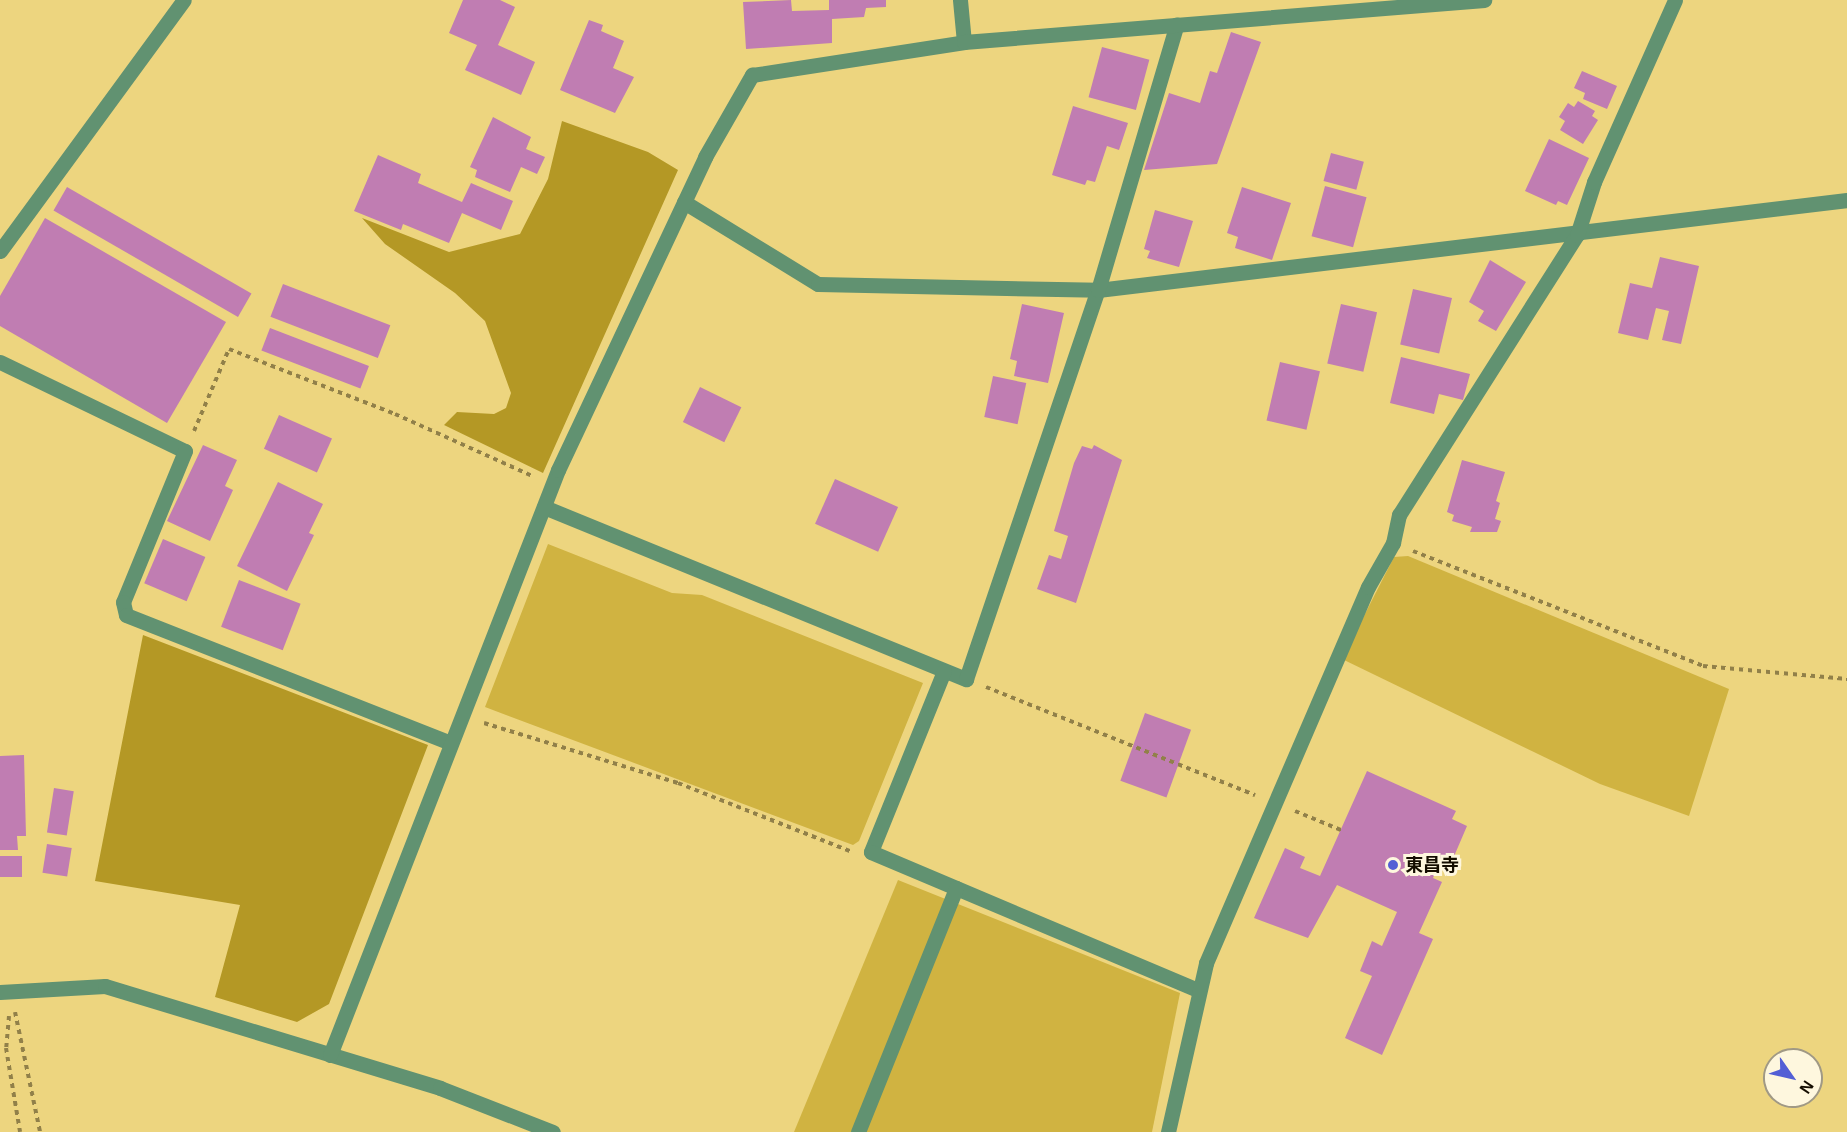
<!DOCTYPE html>
<meta charset="utf-8">
<style>
body{margin:0}
#map{position:relative;width:1847px;height:1132px;overflow:hidden;background:#edd57f;font-family:Arial,"Noto Sans JP",sans-serif}
div>[style]{position:absolute}
.green>*{inset:0;background:#d0b341}
.forest>*{inset:0;background:#b49825}
.building>*{inset:0;background:#c07db2;transform-origin:0 0}
.path>*{height:4px;margin-top:-2px;transform-origin:0;background:repeating-linear-gradient(90deg,#918049 0 4.5px,transparent 0 9px)}
.minor>*{height:15px;margin:-7.5px;padding:0 7.5px;transform-origin:7.5px;border-radius:7.5px;background:#619271}
.dots>*{width:16px;height:16px;translate:-50% -50%;box-sizing:border-box;border:3px solid #fef7de;border-radius:50%}
span{translate:-50% -50%;white-space:nowrap;text-align:center;line-height:1.15;-webkit-text-stroke:6px #fef7de;paint-order:stroke}
.poi-label{font-size:18px;color:#140d00;font-weight:700}
.left{translate:0 -50%;text-align:left}
.north{position:absolute;left:1763px;top:1048px;width:60px;height:60px;box-sizing:border-box;background:#fef7de;border:2px solid #a09985;border-radius:50%;rotate:124deg;font-size:16px;font-weight:700;line-height:24px;text-align:center;color:#140d00}
.north::after{content:'';display:block;margin:auto;width:21px;height:27px;background:#535fd5;clip-path:polygon(50% 0,100% 100%,50% 72%,0 100%)}
</style>
<div id="map">
<div class="green">
<div style="clip-path:polygon(548px 544px,672px 593px,702px 595px,923px 683px,859px 841px,853px 845px,485px 707px)"></div>
<div style="clip-path:polygon(1408px 556px,1729px 689px,1689px 816px,1600px 784px,1342px 659px,1394px 557px)"></div>
<div style="clip-path:polygon(898px 880px,1180px 993px,1152px 1132px,794px 1132px)"></div>
</div>
<div class="forest">
<div style="clip-path:polygon(562px 121px,648px 152px,678px 170px,543px 473px,444px 425px,457px 412px,494px 414px,506px 408px,511px 393px,485px 321px,455px 293px,385px 244px,362px 218px,449px 252px,520px 234px,548px 179px)"></div>
<div style="clip-path:polygon(143px 635px,428px 745px,329px 1004px,297px 1022px,215px 997px,240px 905px,95px 881px)"></div>
</div>
<div class="building">
<div style="clip-path:polygon(463px 0,500px 0,515px 7px,498px 45px,535px 62px,521px 95px,465px 70px,477px 45px,449px 33px)"></div>
<div style="clip-path:polygon(791px 0,792px 11px,829px 10px,829px 0,886px 0,886px 7px,866px 8px,864px 17px,832px 19px,832px 43px,746px 49px,743px 2px)"></div>
<div style="clip-path:polygon(589px 20px,603px 25px,601px 31px,624px 41px,613px 68px,634px 77px,615px 113px,560px 90px)"></div>
<div style="clip-path:polygon(1231px 32px,1261px 42px,1217px 164px,1144px 170px,1169px 93px,1200px 103px,1210px 71px,1217px 73px)"></div>
<div style="left:1102px;top:47px;width:49px;height:52px;rotate:15deg"></div>
<div style="clip-path:polygon(1582px 71px,1617px 86px,1607px 109px,1583px 99px,1585px 93px,1574px 88px)"></div>
<div style="clip-path:polygon(1578px 101px,1595px 111px,1592px 116px,1598px 120px,1583px 144px,1560px 130px,1565px 121px,1559px 117px,1568px 103px,1574px 107px)"></div>
<div style="clip-path:polygon(1073px 106px,1128px 123px,1119px 150px,1107px 146px,1095px 182px,1087px 180px,1085px 185px,1052px 175px)"></div>
<div style="clip-path:polygon(493px 117px,531px 137px,526px 149px,545px 157px,537px 174px,521px 167px,510px 192px,475px 177px,477px 170px,470px 167px)"></div>
<div style="clip-path:polygon(1549px 139px,1589px 158px,1567px 205px,1558px 201px,1556px 205px,1525px 191px)"></div>
<div style="left:1331px;top:153px;width:34px;height:29px;rotate:15deg"></div>
<div style="clip-path:polygon(378px 155px,421px 174px,418px 183px,462px 202px,471px 183px,513px 201px,501px 230px,462px 213px,449px 243px,403px 224px,401px 230px,354px 211px)"></div>
<div style="left:1325px;top:186px;width:43px;height:52px;rotate:15deg"></div>
<div style="left:67px;top:187px;width:213px;height:27px;rotate:30deg"></div>
<div style="clip-path:polygon(1242px 187px,1291px 203px,1272px 260px,1235px 248px,1238px 237px,1227px 233px)"></div>
<div style="clip-path:polygon(1155px 210px,1193px 221px,1179px 267px,1147px 258px,1150px 251px,1144px 249px)"></div>
<div style="clip-path:polygon(45px 218px,226px 322px,167px 423px,0 326px,0 296px)"></div>
<div style="clip-path:polygon(1660px 257px,1699px 266px,1681px 344px,1662px 340px,1669px 311px,1656px 308px,1648px 340px,1618px 333px,1630px 283px,1652px 288px)"></div>
<div style="clip-path:polygon(1490px 260px,1526px 282px,1496px 331px,1478px 321px,1484px 311px,1469px 302px)"></div>
<div style="left:283px;top:284px;width:115px;height:35px;rotate:21deg"></div>
<div style="left:1413px;top:289px;width:40px;height:57px;rotate:13deg"></div>
<div style="clip-path:polygon(1022px 304px,1064px 313px,1048px 383px,1014px 376px,1017px 361px,1010px 359px)"></div>
<div style="left:1341px;top:304px;width:37px;height:61px;rotate:13deg"></div>
<div style="left:270px;top:328px;width:106px;height:24px;rotate:21deg"></div>
<div style="clip-path:polygon(1401px 357px,1470px 374px,1463px 400px,1439px 394px,1434px 414px,1390px 403px)"></div>
<div style="left:1280px;top:362px;width:41px;height:60px;rotate:13deg"></div>
<div style="left:993px;top:376px;width:34px;height:42px;rotate:12deg"></div>
<div style="left:700px;top:387px;width:46px;height:39px;rotate:26deg"></div>
<div style="left:279px;top:415px;width:58px;height:37px;rotate:24deg"></div>
<div style="clip-path:polygon(203px 445px,237px 460px,225px 486px,233px 490px,210px 541px,167px 521px)"></div>
<div style="clip-path:polygon(1094px 445px,1122px 460px,1076px 603px,1037px 589px,1049px 555px,1061px 559px,1068px 536px,1054px 531px,1074px 463px,1082px 446px,1092px 449px)"></div>
<div style="clip-path:polygon(1462px 460px,1505px 472px,1496px 501px,1500px 503px,1495px 519px,1501px 521px,1497px 532px,1470px 532px,1472px 527px,1452px 521px,1454px 515px,1447px 512px)"></div>
<div style="left:835px;top:479px;width:69px;height:49px;rotate:24deg"></div>
<div style="clip-path:polygon(278px 482px,323px 504px,309px 533px,314px 535px,287px 591px,237px 566px)"></div>
<div style="left:163px;top:539px;width:46px;height:48px;rotate:23deg"></div>
<div style="left:239px;top:580px;width:66px;height:50px;rotate:21deg"></div>
<div style="left:1145px;top:713px;width:49px;height:72px;rotate:20deg"></div>
<div style="clip-path:polygon(24px 755px,26px 836px,17px 836px,18px 850px,0 850px,0 756px)"></div>
<div style="clip-path:polygon(1367px 771px,1456px 811px,1452px 819px,1467px 826px,1452px 861px,1442px 857px,1433px 878px,1442px 882px,1419px 933px,1433px 939px,1382px 1055px,1345px 1038px,1372px 976px,1360px 971px,1372px 941px,1382px 946px,1397px 912px,1337px 885px,1308px 938px,1254px 918px,1285px 848px,1305px 857px,1300px 868px,1320px 876px)"></div>
<div style="left:54px;top:788px;width:20px;height:45px;rotate:9deg"></div>
<div style="left:47px;top:844px;width:25px;height:29px;rotate:9deg"></div>
<div style="left:0;top:856px;width:22px;height:21px"></div>
</div>
<div class="path">
<div style="left:194px;top:431px;width:89px;rotate:-66.9deg"></div>
<div style="left:229px;top:349px;width:178px;rotate:21.4deg"></div>
<div style="left:395px;top:414px;width:150px;rotate:24.3deg"></div>
<div style="left:1413px;top:551px;width:312px;rotate:21.6deg"></div>
<div style="left:1703px;top:666px;width:145px;rotate:5.2deg"></div>
<div style="left:986px;top:687px;width:290px;rotate:21.9deg"></div>
<div style="left:484px;top:723px;width:203px;rotate:17.2deg"></div>
<div style="left:678px;top:783px;width:185px;rotate:21.6deg"></div>
<div style="left:1295px;top:811px;width:50px;rotate:22.4deg"></div>
<div style="left:15px;top:1012px;width:123px;rotate:78.2deg"></div>
<div style="left:9px;top:1016px;width:32px;rotate:95deg"></div>
<div style="left:6px;top:1048px;width:85px;rotate:80.5deg"></div>
</div>
<div class="minor">
<div style="left:960px;top:0;width:42px;rotate:84.6deg"></div>
<div style="left:684px;top:202px;width:157px;rotate:31.5deg"></div>
<div style="left:818px;top:284px;width:280px;rotate:1.2deg"></div>
<div style="left:1098px;top:290px;width:754px;rotate:-6.85deg"></div>
<div style="left:0;top:251px;width:311px;rotate:-53.8deg"></div>
<div style="left:0;top:362px;width:205px;rotate:25.7deg"></div>
<div style="left:185px;top:451px;width:163px;rotate:112.3deg"></div>
<div style="left:123px;top:602px;width:13px;rotate:77deg"></div>
<div style="left:126px;top:615px;width:349px;rotate:21.5deg"></div>
<div style="left:544px;top:507px;width:456px;rotate:22.2deg"></div>
<div style="left:966px;top:679px;width:411px;rotate:-71.3deg"></div>
<div style="left:1098px;top:290px;width:277px;rotate:-73.5deg"></div>
<div style="left:944px;top:671px;width:195px;rotate:112deg"></div>
<div style="left:871px;top:852px;width:355px;rotate:22.9deg"></div>
<div style="left:0;top:992px;width:105px;rotate:-3.3deg"></div>
<div style="left:105px;top:986px;width:350px;rotate:16.9deg"></div>
<div style="left:440px;top:1088px;width:121px;rotate:21.3deg"></div>
<div style="left:330px;top:1055px;width:628px;rotate:-68.71deg"></div>
<div style="left:558px;top:470px;width:346px;rotate:-64.8deg"></div>
<div style="left:705px;top:157px;width:95px;rotate:-60.2deg"></div>
<div style="left:752px;top:75px;width:215px;rotate:-8.8deg"></div>
<div style="left:964px;top:42px;width:522px;rotate:-4.62deg"></div>
<div style="left:858px;top:1132px;width:263px;rotate:-68.1deg"></div>
<div style="left:1168px;top:1132px;width:173px;rotate:-77.3deg"></div>
<div style="left:1206px;top:963px;width:409px;rotate:-66.7deg"></div>
<div style="left:1368px;top:587px;width:51px;rotate:-60.4deg"></div>
<div style="left:1393px;top:543px;width:29px;rotate:-78deg"></div>
<div style="left:1399px;top:515px;width:332px;rotate:-57.6deg"></div>
<div style="left:1577px;top:235px;width:56px;rotate:-72.2deg"></div>
<div style="left:1594px;top:182px;width:199px;rotate:-66deg"></div>
</div>
<div class="dots">
<div style="left:1393px;top:865px;background:#535fd5"></div>
</div>
<div class="poi-label">
<span class="left" style="left:1405px;top:865px">東昌寺</span>
</div>
<div class="north">N</div>
</div>
